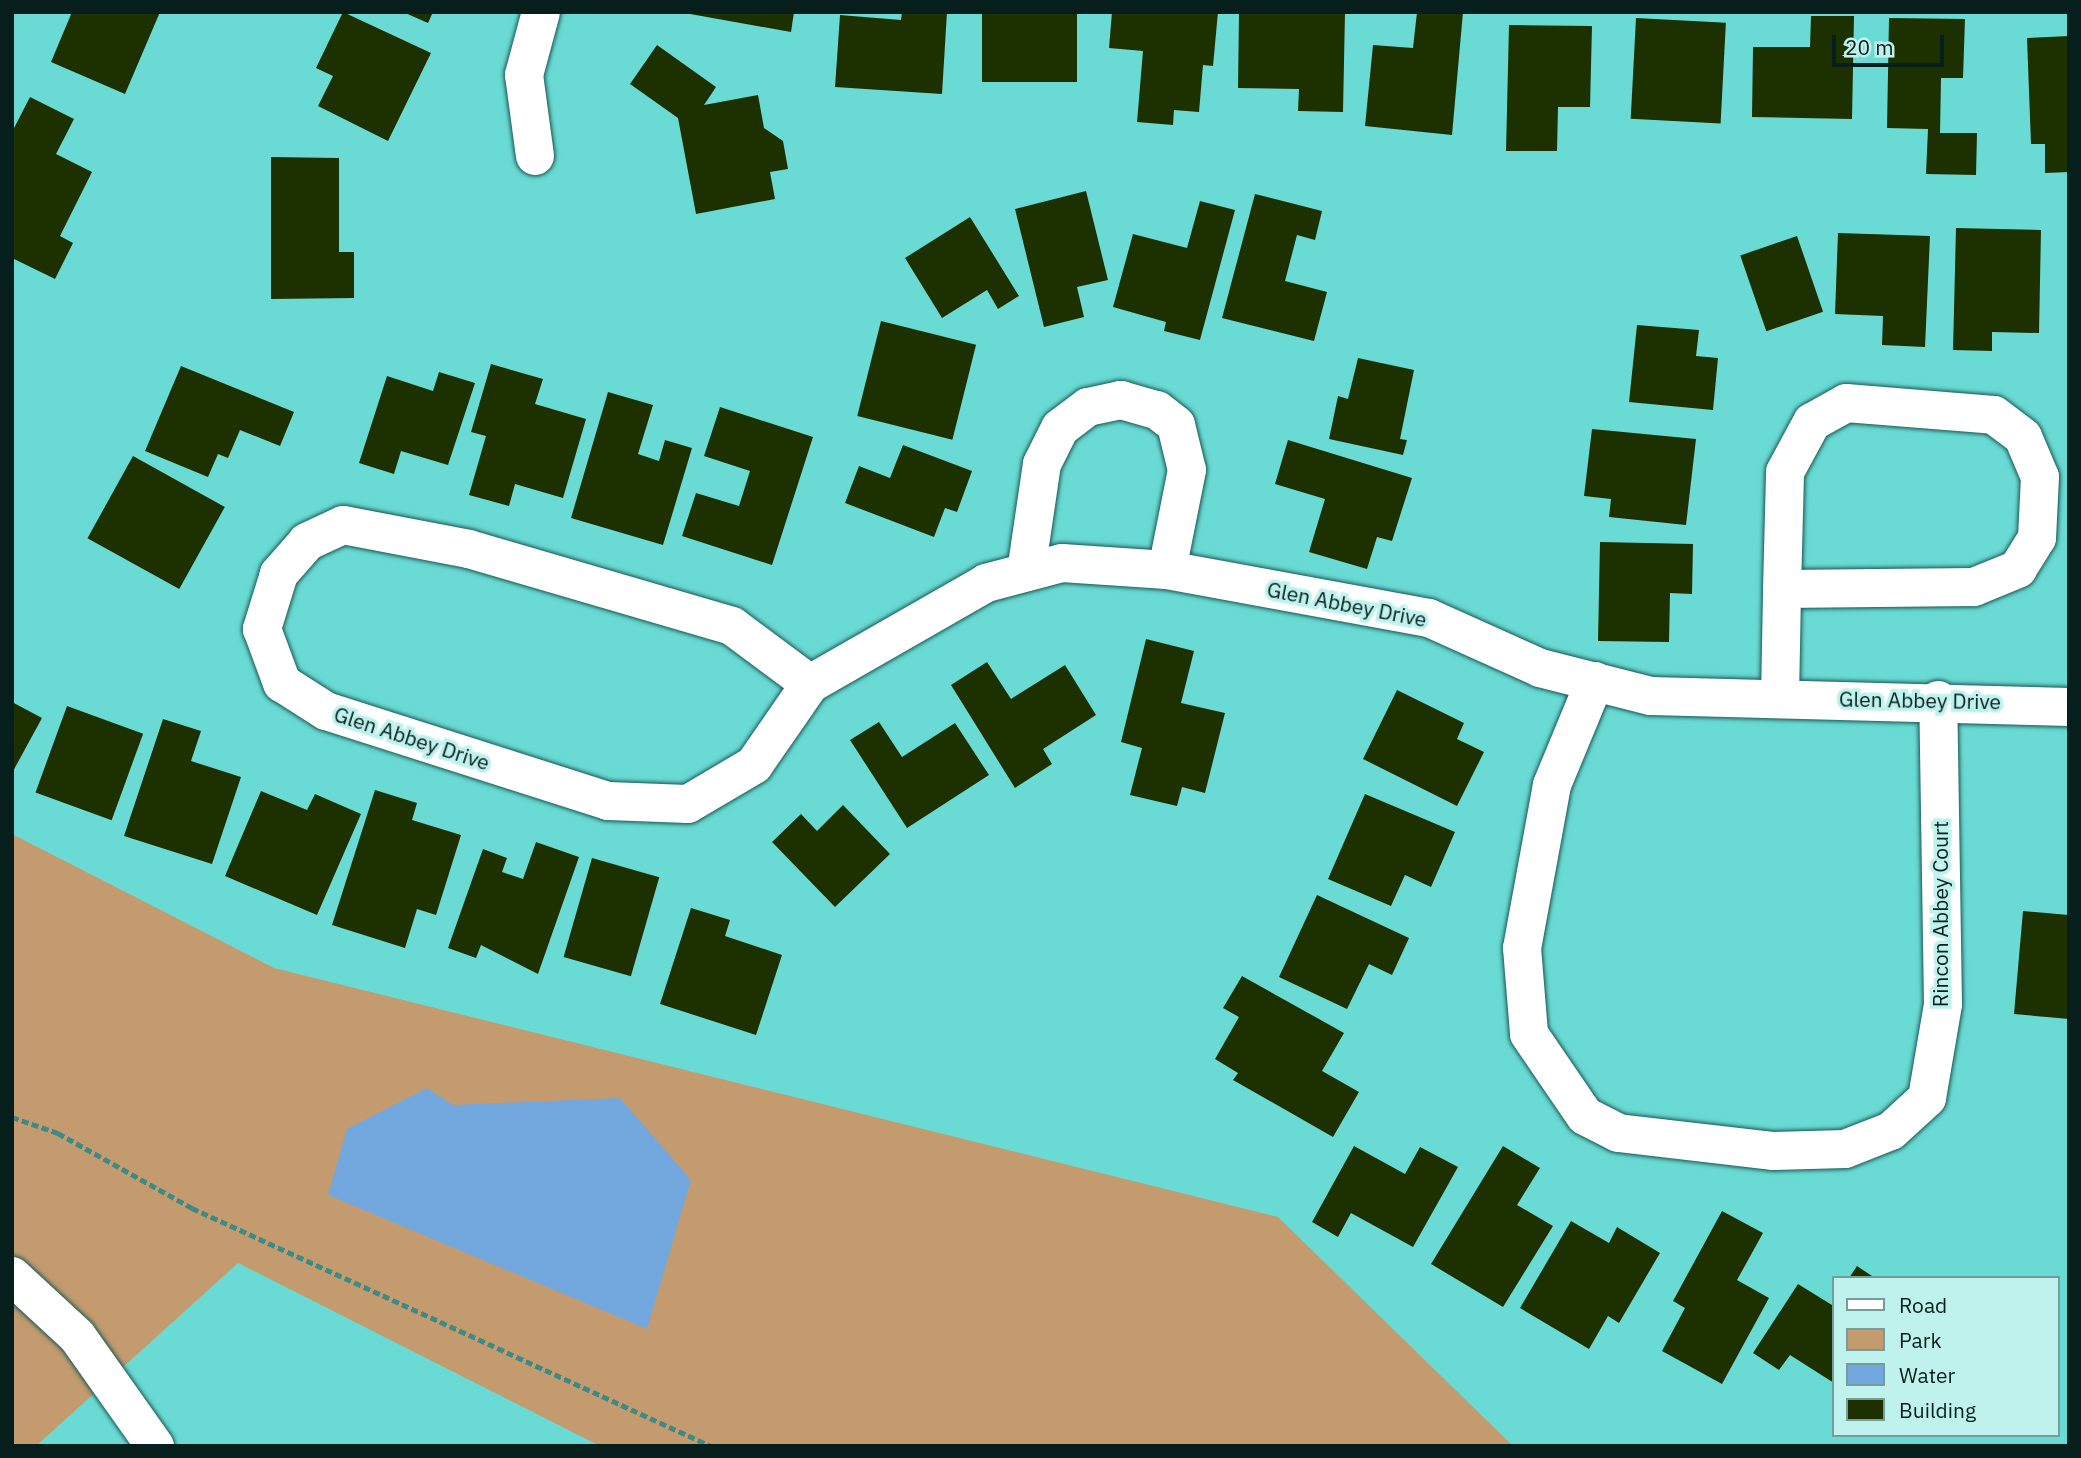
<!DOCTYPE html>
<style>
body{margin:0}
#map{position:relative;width:2081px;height:1458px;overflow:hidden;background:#6adbd4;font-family:"IBM Plex Sans",sans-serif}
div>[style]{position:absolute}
.green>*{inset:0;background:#c39b6e}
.water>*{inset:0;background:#72a8de}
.building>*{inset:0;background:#1c3000;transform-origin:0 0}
.path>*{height:4.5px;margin-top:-2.25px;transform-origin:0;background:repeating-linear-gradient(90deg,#3f8a85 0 7px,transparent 0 10.5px)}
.roads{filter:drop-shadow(0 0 2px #1a5855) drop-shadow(0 0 2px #1a5855)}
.minor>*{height:38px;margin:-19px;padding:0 19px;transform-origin:19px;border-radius:19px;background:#fff}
span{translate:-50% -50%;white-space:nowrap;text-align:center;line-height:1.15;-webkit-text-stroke:7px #bff2ed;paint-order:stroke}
.street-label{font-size:21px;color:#061f1d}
.frame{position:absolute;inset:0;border:14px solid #061f1d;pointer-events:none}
.legend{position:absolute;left:1832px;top:1276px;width:228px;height:161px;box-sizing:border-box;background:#bff2ed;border:2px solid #759e9a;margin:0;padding:9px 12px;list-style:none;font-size:21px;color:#061f1d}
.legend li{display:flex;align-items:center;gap:14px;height:35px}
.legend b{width:35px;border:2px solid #759e9a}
.scale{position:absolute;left:1832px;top:35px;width:112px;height:32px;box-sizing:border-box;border:4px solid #061f1d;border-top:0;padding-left:9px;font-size:21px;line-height:24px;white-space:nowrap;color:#061f1d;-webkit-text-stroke:5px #bff2ed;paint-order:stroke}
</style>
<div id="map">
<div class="green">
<div style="clip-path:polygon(12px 834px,274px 968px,1278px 1217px,1513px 1446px,600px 1446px,238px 1263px,36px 1446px,12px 1446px)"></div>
</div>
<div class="water">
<div style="clip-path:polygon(427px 1088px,453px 1105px,620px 1098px,691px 1180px,647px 1329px,328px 1195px,347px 1129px)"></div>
</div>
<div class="building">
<div style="clip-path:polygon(72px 12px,160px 12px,125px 94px,51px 62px)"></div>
<div style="clip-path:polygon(343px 12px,431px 53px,388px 141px,318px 106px,333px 76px,316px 68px)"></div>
<div style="clip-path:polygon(403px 12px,433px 12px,428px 23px)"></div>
<div style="clip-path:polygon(679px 12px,794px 12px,791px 32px)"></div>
<div style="clip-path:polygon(902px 12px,947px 12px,942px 94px,835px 87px,840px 15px,901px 20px)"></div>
<div style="left:982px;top:12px;width:95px;height:70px"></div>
<div style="clip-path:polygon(1112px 12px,1218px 12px,1213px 66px,1203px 65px,1199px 112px,1174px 110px,1173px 125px,1137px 122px,1143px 51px,1109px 48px)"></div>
<div style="clip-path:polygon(1239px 12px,1345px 12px,1343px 112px,1298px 111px,1299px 89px,1238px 88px)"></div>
<div style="clip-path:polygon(1417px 12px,1463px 12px,1452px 135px,1365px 126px,1373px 45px,1413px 48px)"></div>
<div style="clip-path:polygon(1811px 16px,1854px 16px,1852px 119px,1752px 117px,1753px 47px,1810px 47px)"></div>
<div style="left:1636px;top:18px;width:90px;height:101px;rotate:3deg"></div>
<div style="clip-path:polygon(1889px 18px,1965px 19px,1963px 78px,1941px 78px,1940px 133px,1977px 133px,1976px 175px,1926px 174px,1928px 129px,1887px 128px)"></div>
<div style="clip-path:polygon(1509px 25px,1592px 26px,1590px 107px,1558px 107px,1557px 151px,1506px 151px)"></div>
<div style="clip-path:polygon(2069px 36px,2069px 172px,2045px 173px,2045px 144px,2031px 144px,2027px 38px)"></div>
<div style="clip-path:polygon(657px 45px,716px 87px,704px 105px,758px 95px,764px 128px,783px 141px,788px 169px,770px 172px,775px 199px,696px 214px,678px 118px,630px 84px)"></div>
<div style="clip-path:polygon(30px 97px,74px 119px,56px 154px,92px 172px,60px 236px,73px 243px,55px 279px,12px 258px,12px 132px)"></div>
<div style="clip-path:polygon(271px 157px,339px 158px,339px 252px,354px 252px,354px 298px,271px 299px)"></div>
<div style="clip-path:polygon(1086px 191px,1108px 280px,1077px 287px,1084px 317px,1044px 327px,1015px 209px)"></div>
<div style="clip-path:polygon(1255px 194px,1322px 211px,1315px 240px,1297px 235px,1285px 281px,1327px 292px,1314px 341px,1222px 318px)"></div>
<div style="clip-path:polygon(1200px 201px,1235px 210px,1200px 340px,1164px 331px,1166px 322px,1113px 307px,1133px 234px,1187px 248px)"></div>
<div style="clip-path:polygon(970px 217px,1019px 296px,998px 309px,987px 290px,942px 318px,905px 258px)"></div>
<div style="clip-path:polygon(1956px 228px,2041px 230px,2039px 333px,1992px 332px,1992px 351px,1953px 350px)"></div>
<div style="clip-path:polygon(1838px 233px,1930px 236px,1925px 347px,1882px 345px,1883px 316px,1835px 314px)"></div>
<div style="left:1797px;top:236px;width:80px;height:60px;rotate:71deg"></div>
<div style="left:881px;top:321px;width:98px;height:98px;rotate:14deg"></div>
<div style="clip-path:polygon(1637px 325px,1699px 330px,1696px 356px,1718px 358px,1713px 410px,1629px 402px)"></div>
<div style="clip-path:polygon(1358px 358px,1414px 370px,1400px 439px,1407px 440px,1403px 455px,1329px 439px,1338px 396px,1348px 399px)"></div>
<div style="clip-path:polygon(491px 364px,543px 379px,535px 404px,586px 419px,563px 498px,515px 484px,509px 506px,469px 495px,486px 436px,471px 432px)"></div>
<div style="clip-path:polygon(181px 366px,294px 412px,280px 446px,240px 430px,228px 458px,218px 454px,208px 477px,145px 451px)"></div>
<div style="clip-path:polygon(439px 372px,475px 383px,448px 465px,401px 451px,394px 474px,359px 463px,387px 376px,433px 391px)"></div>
<div style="clip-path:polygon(608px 392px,653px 405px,638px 454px,659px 461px,665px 440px,692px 448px,663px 545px,571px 518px)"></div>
<div style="clip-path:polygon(720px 407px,813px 437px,772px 565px,682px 536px,696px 493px,739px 506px,750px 471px,704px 456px)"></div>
<div style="clip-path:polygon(1592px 429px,1696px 439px,1686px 525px,1609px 517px,1611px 499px,1584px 496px)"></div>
<div style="clip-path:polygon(1288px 440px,1412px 478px,1392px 541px,1377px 537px,1367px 569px,1309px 552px,1325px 499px,1275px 484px)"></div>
<div style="clip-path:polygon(903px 445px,972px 471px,957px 512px,945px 508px,934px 537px,845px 503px,859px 466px,890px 478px)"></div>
<div style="left:133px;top:456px;width:105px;height:94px;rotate:29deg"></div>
<div style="clip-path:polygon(1600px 542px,1693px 544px,1692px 594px,1670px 593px,1669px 642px,1598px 641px)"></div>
<div style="clip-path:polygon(1146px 639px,1194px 651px,1181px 703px,1225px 713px,1205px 793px,1182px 787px,1177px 806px,1130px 795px,1142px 748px,1121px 742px)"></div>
<div style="clip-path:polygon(987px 662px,1011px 699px,1065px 665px,1096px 715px,1043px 749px,1052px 764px,1015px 788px,951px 685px)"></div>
<div style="clip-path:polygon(1397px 690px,1464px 723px,1457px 739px,1484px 752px,1457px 806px,1363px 759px)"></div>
<div style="clip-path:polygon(12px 702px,42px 718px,12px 773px)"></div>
<div style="left:67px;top:706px;width:81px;height:92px;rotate:20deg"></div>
<div style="clip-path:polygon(163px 719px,201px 731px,191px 761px,241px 777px,212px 864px,124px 836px)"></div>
<div style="clip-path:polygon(879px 722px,902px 757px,955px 723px,989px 775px,907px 828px,850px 740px)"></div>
<div style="clip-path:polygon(375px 790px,417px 803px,412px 820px,461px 835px,436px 915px,417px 909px,405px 948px,332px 925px)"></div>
<div style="clip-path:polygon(261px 791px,307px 810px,315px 794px,361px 814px,317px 915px,225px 876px)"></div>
<div style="clip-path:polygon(1365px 794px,1455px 832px,1431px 887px,1405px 875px,1391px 906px,1328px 879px)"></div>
<div style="clip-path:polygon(843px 805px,890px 854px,835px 907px,772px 842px,801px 814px,817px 831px)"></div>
<div style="clip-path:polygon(536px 842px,579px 857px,538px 974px,481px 945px,476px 958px,448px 948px,483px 849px,507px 858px,502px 872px,523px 879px)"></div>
<div style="left:592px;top:858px;width:70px;height:103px;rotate:16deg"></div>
<div style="clip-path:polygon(1317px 895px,1409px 938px,1392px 975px,1369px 964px,1347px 1009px,1279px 977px)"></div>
<div style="clip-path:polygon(691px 908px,730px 920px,725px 936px,782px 955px,756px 1035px,660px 1004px)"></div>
<div style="clip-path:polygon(2023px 911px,2069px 915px,2069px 1019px,2014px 1014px)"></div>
<div style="clip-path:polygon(1242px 976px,1344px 1033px,1322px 1071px,1359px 1092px,1333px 1137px,1233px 1080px,1238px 1073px,1215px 1059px,1239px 1017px,1223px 1008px)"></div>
<div style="clip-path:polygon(1354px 1146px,1405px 1174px,1420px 1147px,1458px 1167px,1413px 1247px,1351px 1213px,1338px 1237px,1312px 1222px)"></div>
<div style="clip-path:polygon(1503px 1146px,1540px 1168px,1517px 1205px,1553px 1226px,1503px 1307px,1431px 1264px)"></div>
<div style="clip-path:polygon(1722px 1211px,1763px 1233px,1737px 1280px,1769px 1298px,1722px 1384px,1662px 1351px,1685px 1308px,1673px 1301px)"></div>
<div style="clip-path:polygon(1571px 1221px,1609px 1243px,1617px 1227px,1660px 1253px,1619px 1323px,1608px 1316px,1589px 1349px,1520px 1308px)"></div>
<div style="clip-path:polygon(1857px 1266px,1875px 1278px,1849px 1278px)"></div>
<div style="clip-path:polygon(1798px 1284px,1832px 1305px,1834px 1301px,1834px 1383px,1790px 1355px,1779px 1370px,1753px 1353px)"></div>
</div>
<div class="path">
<div style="left:12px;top:1117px;width:49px;rotate:19.2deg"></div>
<div style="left:58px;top:1133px;width:154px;rotate:29.2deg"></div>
<div style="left:192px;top:1208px;width:571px;rotate:24.63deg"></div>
</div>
<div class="roads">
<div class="minor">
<div style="left:535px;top:156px;width:82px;rotate:-97.7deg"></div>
<div style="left:524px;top:75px;width:65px;rotate:-74.9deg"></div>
<div style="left:1026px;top:572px;width:109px;rotate:-81.6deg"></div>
<div style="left:1042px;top:464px;width:40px;rotate:-63.4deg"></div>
<div style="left:1060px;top:428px;width:35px;rotate:-37deg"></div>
<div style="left:1088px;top:407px;width:34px;rotate:-12deg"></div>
<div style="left:1121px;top:400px;width:37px;rotate:16deg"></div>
<div style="left:1157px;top:410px;width:24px;rotate:38deg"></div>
<div style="left:1176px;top:425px;width:46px;rotate:76.3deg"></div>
<div style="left:1187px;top:470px;width:102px;rotate:101.3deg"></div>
<div style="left:1595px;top:681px;width:113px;rotate:112.5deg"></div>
<div style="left:1552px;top:785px;width:166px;rotate:100.4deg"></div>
<div style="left:1522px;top:948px;width:86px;rotate:85.3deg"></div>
<div style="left:1529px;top:1034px;width:99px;rotate:55.7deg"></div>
<div style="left:1585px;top:1116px;width:37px;rotate:27deg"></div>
<div style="left:1618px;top:1133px;width:157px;rotate:6.6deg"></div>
<div style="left:1774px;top:1151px;width:71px;rotate:-1.6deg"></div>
<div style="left:1845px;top:1149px;width:49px;rotate:-21.4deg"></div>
<div style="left:1891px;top:1131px;width:49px;rotate:-42.5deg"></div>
<div style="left:1927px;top:1098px;width:95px;rotate:-80.3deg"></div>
<div style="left:1943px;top:1004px;width:304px;rotate:-90.9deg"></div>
<div style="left:810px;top:684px;width:97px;rotate:-143.4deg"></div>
<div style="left:732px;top:626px;width:274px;rotate:-163.7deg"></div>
<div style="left:469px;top:549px;width:128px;rotate:-169.2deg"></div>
<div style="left:343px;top:525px;width:40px;rotate:155deg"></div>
<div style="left:307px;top:542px;width:43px;rotate:131.2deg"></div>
<div style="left:279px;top:574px;width:58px;rotate:107.2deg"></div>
<div style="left:262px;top:629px;width:58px;rotate:69.7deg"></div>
<div style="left:282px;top:683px;width:52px;rotate:32.5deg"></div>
<div style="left:326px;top:711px;width:296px;rotate:17.7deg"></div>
<div style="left:608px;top:801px;width:80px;rotate:2.1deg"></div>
<div style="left:688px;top:804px;width:77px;rotate:-30.6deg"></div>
<div style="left:754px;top:765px;width:98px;rotate:-55.3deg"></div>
<div style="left:810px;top:684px;width:203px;rotate:-29.8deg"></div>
<div style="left:986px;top:583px;width:79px;rotate:-14.7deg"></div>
<div style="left:1062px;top:563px;width:105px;rotate:3.8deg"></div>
<div style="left:1167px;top:570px;width:266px;rotate:10.4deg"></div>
<div style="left:1429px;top:618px;width:122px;rotate:24.2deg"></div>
<div style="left:1540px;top:668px;width:114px;rotate:14.2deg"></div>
<div style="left:1651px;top:696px;width:418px;rotate:1.5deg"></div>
<div style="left:1780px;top:698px;width:109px;rotate:-88.9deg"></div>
<div style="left:1782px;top:589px;width:117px;rotate:-88.5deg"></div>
<div style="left:1785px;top:472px;width:57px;rotate:-61.6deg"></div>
<div style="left:1812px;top:422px;width:39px;rotate:-29deg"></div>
<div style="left:1846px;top:403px;width:148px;rotate:4.6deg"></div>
<div style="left:1994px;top:415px;width:36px;rotate:37deg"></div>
<div style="left:2023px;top:437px;width:43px;rotate:67deg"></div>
<div style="left:2040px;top:477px;width:61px;rotate:92.8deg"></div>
<div style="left:2037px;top:538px;width:36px;rotate:122deg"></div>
<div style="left:2018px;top:569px;width:48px;rotate:157.8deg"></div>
<div style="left:1974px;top:587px;width:192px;rotate:179.4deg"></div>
<div style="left:12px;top:1276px;width:88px;rotate:42.7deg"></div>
<div style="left:77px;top:1336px;width:135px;rotate:54.7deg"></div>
</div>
</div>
<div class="street-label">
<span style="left:1347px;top:604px;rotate:11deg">Glen Abbey Drive</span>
<span style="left:1920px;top:700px;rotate:1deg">Glen Abbey Drive</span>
<span style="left:412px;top:738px;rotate:18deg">Glen Abbey Drive</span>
<span style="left:1940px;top:914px;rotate:-90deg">Rincon Abbey Court</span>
</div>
<div class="frame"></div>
<ul class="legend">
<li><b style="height:9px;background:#fff"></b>Road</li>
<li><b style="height:19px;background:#c39b6e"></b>Park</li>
<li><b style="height:19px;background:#72a8de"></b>Water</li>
<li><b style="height:19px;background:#1c3000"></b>Building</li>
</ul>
<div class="scale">20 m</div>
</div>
